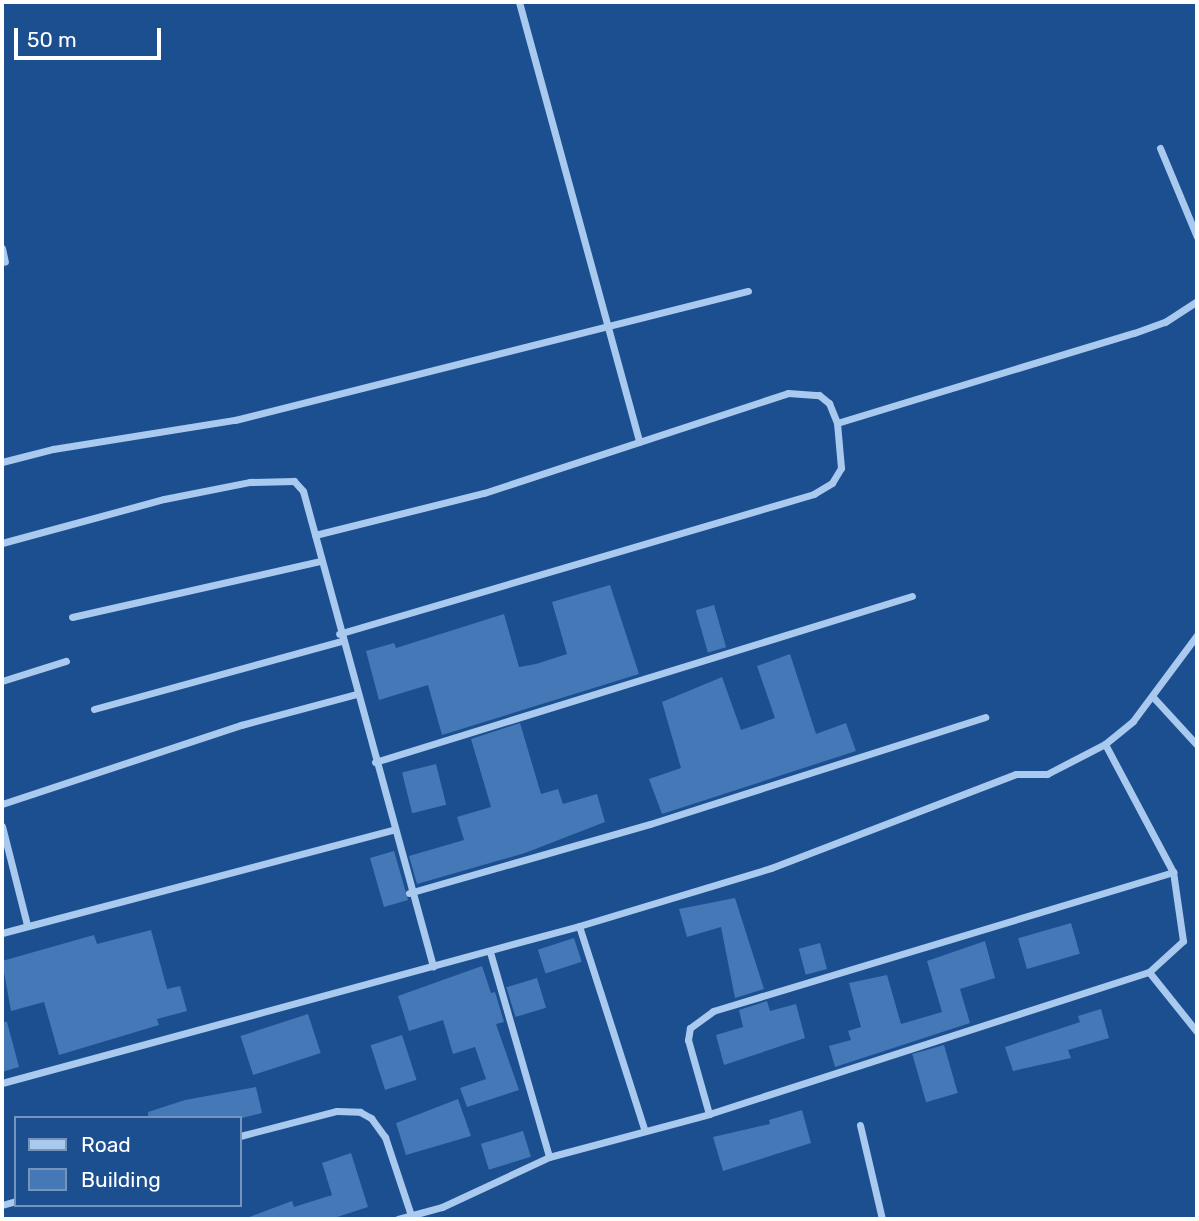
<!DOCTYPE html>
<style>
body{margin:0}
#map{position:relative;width:1199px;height:1221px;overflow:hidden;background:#1b4f8f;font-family:Rubik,sans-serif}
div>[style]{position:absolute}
.building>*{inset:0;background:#4478b7;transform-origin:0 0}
.minor>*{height:7px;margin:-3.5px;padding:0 3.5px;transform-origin:3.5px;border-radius:3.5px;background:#a9c9ee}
span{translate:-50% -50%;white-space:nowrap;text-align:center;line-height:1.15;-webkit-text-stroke:6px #1b4f8f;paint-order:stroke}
.frame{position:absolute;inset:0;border:4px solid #fff;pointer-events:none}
.legend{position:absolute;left:14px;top:1116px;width:228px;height:91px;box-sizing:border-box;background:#1b4f8f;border:2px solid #7695bc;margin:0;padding:9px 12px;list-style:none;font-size:21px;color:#fff}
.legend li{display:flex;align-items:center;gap:14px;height:35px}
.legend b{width:35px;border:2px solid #7695bc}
.scale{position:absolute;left:14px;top:28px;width:147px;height:32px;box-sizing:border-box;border:4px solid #fff;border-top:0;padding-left:9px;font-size:21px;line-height:24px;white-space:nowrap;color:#fff;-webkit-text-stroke:5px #1b4f8f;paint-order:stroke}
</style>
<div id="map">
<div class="building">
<div style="clip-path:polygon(610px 585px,639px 674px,442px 735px,428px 685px,379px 700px,366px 651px,394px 643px,396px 648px,504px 614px,519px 667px,536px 664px,567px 654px,552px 602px)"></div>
<div style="left:714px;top:605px;width:44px;height:19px;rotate:74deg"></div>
<div style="clip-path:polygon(790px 654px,816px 734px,846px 723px,856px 751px,662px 814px,649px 779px,681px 768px,662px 702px,722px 677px,741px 730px,775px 718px,757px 666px)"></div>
<div style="clip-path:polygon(520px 723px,541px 794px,558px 789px,563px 804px,597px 794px,605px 822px,525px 853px,417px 884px,409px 856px,464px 840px,457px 817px,491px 807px,471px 739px)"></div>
<div style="left:436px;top:764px;width:42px;height:35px;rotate:76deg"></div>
<div style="left:394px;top:851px;width:51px;height:25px;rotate:74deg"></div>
<div style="clip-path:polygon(735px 898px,764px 989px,735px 998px,721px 927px,687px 937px,679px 909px)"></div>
<div style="left:1071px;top:923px;width:32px;height:55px;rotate:74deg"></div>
<div style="clip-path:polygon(151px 930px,167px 989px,180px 986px,187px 1011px,157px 1019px,159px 1025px,59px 1055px,44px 1002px,11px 1011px,2px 961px,94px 935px,97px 944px)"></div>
<div style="left:574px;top:938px;width:25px;height:38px;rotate:72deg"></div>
<div style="clip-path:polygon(985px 941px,995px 978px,960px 989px,970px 1023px,835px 1067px,829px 1046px,851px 1040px,848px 1031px,861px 1027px,849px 983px,887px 975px,901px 1024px,942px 1012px,927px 961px)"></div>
<div style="left:820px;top:943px;width:27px;height:22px;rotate:75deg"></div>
<div style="clip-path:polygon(482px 966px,491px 993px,495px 992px,504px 1022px,496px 1024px,519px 1090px,467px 1107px,460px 1088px,486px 1079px,475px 1047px,453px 1054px,443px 1020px,409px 1031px,398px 996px)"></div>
<div style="left:537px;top:978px;width:31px;height:32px;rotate:73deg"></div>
<div style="clip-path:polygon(767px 1001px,770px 1011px,796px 1004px,805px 1038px,724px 1065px,716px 1035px,743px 1027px,739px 1010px)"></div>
<div style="clip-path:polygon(1101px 1009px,1109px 1038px,1068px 1050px,1071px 1058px,1013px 1071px,1005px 1047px,1080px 1022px,1078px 1016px)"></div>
<div style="left:308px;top:1014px;width:41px;height:71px;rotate:72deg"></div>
<div style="clip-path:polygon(2px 1022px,7px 1022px,19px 1067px,2px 1072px)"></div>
<div style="left:402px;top:1035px;width:47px;height:33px;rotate:72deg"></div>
<div style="left:944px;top:1045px;width:50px;height:33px;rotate:74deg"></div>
<div style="clip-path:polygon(256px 1087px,262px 1113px,242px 1118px,148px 1118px,148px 1112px,185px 1100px)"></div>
<div style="clip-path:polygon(458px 1099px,471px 1136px,406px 1155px,396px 1123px)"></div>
<div style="clip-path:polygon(802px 1110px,811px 1143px,723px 1171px,713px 1137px,770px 1124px,769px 1120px)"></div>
<div style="left:523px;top:1131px;width:27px;height:44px;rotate:73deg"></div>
<div style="clip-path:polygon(351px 1153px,368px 1207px,331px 1219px,244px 1219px,292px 1201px,294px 1207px,332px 1195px,322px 1163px)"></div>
</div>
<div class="minor">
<div style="left:519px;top:2px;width:456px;rotate:74.7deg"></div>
<div style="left:1160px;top:148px;width:96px;rotate:67.4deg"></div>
<div style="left:2px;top:248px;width:14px;rotate:78deg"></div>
<div style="left:837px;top:423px;width:310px;rotate:-16.9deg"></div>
<div style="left:1134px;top:333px;width:33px;rotate:-20deg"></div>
<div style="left:1165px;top:322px;width:38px;rotate:-33deg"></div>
<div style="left:2px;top:462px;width:53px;rotate:-14.3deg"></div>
<div style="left:53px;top:449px;width:184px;rotate:-9.1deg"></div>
<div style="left:235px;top:420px;width:529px;rotate:-14.12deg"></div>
<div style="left:315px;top:535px;width:174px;rotate:-14deg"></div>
<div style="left:484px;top:493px;width:320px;rotate:-18.2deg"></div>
<div style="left:788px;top:393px;width:31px;rotate:4deg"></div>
<div style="left:819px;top:395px;width:13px;rotate:39deg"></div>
<div style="left:829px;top:403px;width:22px;rotate:68deg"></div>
<div style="left:837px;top:423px;width:45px;rotate:84.9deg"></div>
<div style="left:841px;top:468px;width:17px;rotate:121deg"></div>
<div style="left:832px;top:483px;width:21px;rotate:149deg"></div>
<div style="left:814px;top:494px;width:495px;rotate:163.6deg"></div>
<div style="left:2px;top:543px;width:168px;rotate:-15.2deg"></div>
<div style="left:164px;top:499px;width:88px;rotate:-11.2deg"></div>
<div style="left:250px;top:482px;width:44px;rotate:-1.3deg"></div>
<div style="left:294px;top:481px;width:13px;rotate:48deg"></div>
<div style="left:303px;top:491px;width:493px;rotate:74.7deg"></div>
<div style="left:72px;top:617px;width:255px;rotate:-12.7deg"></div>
<div style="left:2px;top:681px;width:67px;rotate:-17.4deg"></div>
<div style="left:1153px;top:697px;width:65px;rotate:47.5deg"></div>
<div style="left:94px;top:709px;width:256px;rotate:-15.4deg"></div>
<div style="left:375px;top:762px;width:562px;rotate:-17.18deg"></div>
<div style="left:2px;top:804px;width:252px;rotate:-18.3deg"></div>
<div style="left:241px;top:725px;width:120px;rotate:-15deg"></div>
<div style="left:2px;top:826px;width:102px;rotate:75.8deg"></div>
<div style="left:409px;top:893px;width:251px;rotate:-16deg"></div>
<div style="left:650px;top:824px;width:352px;rotate:-17.7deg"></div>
<div style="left:579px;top:926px;width:215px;rotate:72.2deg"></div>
<div style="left:2px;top:933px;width:404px;rotate:-14.8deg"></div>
<div style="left:490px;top:952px;width:213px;rotate:73.9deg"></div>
<div style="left:1149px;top:972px;width:77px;rotate:51.3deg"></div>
<div style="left:2px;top:1083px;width:598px;rotate:-15.22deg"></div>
<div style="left:579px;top:926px;width:201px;rotate:-16.8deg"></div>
<div style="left:771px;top:868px;width:262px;rotate:-21deg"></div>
<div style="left:1016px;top:774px;width:31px"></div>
<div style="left:1047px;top:774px;width:65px;rotate:-27.3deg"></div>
<div style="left:1105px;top:744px;width:36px;rotate:-39deg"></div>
<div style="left:1133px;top:721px;width:107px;rotate:-53.3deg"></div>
<div style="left:709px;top:1114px;width:77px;rotate:-105.8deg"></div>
<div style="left:688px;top:1040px;width:12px;rotate:-81deg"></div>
<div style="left:690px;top:1028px;width:29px;rotate:-36deg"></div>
<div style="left:713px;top:1011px;width:481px;rotate:-16.8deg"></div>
<div style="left:860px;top:1125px;width:97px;rotate:76.8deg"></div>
<div style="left:240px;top:1136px;width:100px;rotate:-14.5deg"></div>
<div style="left:337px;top:1111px;width:23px;rotate:2deg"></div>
<div style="left:360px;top:1112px;width:13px;rotate:29deg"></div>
<div style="left:371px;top:1118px;width:24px;rotate:54deg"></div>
<div style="left:385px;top:1137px;width:82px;rotate:71.6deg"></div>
<div style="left:2px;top:1205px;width:15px;rotate:-16deg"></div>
<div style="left:398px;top:1219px;width:46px;rotate:-15.3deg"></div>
<div style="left:442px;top:1207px;width:118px;rotate:-25deg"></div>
<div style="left:549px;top:1157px;width:166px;rotate:-15deg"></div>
<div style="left:709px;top:1114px;width:462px;rotate:-17.9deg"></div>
<div style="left:1149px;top:972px;width:46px;rotate:-42.4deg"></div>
<div style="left:1183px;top:941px;width:70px;rotate:-98.2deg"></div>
<div style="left:1173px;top:872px;width:145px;rotate:-118deg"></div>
</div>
<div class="frame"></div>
<ul class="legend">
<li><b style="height:9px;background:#a9c9ee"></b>Road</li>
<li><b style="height:19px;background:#4478b7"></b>Building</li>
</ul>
<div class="scale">50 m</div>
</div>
